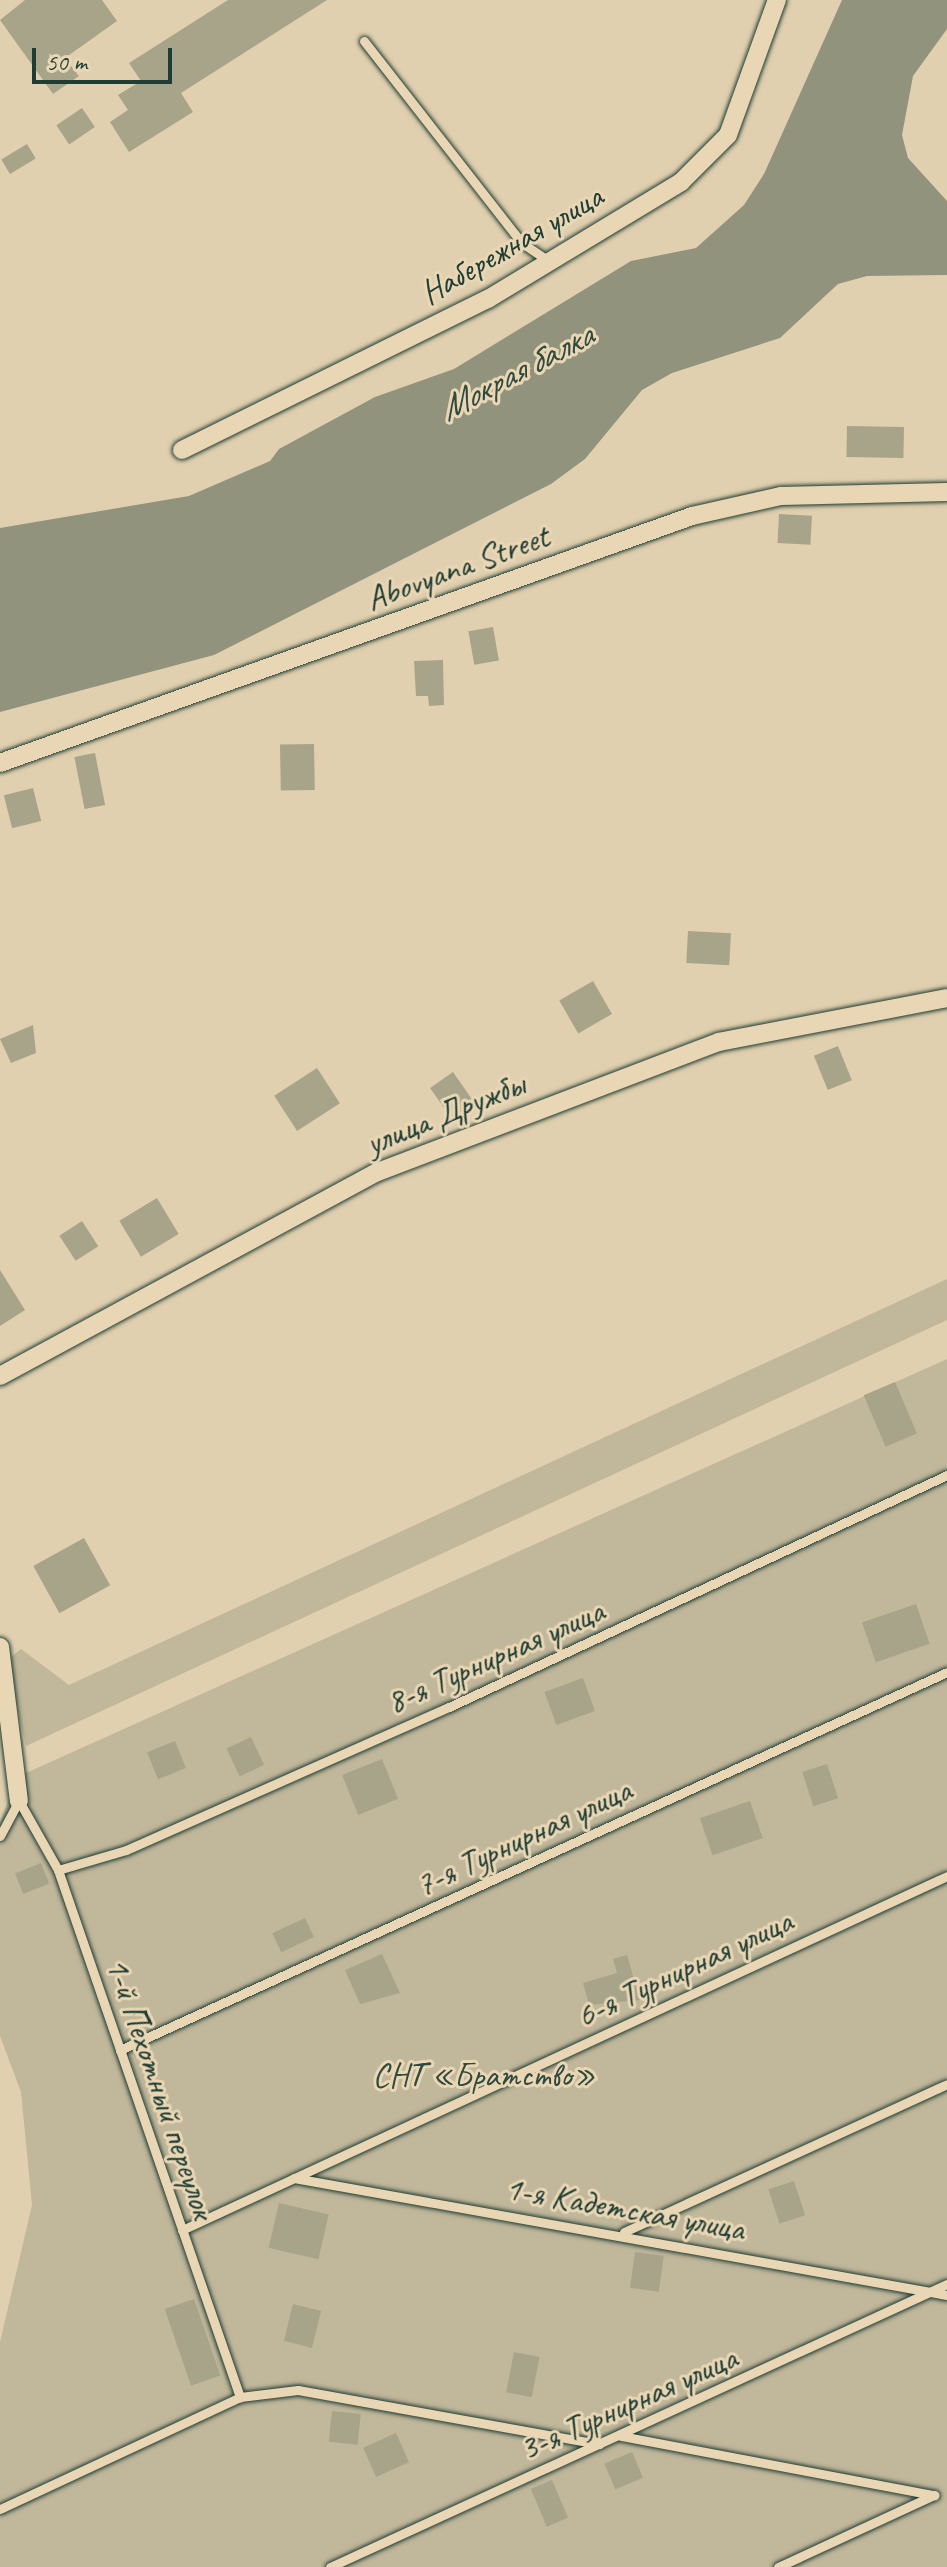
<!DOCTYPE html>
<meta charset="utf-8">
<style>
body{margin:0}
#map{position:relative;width:947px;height:2567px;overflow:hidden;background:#e1d0af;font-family:Caveat,sans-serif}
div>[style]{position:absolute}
.green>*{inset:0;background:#c1b79b}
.water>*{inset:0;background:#91937d}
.building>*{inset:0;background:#a8a48a;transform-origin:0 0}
.roads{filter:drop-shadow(0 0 2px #1f3d34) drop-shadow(0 0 2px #1f3d34)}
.lane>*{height:9px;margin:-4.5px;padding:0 4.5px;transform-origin:4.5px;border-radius:4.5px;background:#e9d6b4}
.street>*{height:18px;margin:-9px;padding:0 9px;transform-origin:9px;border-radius:9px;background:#e9d6b4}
span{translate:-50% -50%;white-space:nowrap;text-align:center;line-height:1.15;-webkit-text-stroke:6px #e9d6b4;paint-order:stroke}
.street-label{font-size:34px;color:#1f3d34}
.park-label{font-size:34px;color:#2f493e}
.water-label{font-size:36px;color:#304a3f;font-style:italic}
.scale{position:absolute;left:32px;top:48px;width:140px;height:36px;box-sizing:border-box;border:4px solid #1f3d34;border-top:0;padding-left:10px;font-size:24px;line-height:28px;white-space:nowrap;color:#1f3d34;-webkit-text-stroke:6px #e9d6b4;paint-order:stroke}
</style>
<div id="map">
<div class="green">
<div style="clip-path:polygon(947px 1279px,947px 1320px,26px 1746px,7px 1660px,21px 1649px,69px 1685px)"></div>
<div style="clip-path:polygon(947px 1359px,947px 2567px,0 2567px,0 2342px,32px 2205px,21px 2092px,0 2036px,0 1822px,17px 1777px)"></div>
</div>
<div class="water">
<div style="clip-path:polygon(842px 0,947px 0,947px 29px,913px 76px,902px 135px,908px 158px,947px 201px,947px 275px,867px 276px,838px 284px,780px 338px,672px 373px,642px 390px,585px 459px,551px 484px,214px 655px,0 712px,0 528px,189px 496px,270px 461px,279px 449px,375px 397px,454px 369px,631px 261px,696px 248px,744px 205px,764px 174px)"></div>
</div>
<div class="building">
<div style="clip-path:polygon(25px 0,102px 0,117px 21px,65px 58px,79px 76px,53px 94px,0 20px)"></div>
<div style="clip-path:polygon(228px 0,327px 0,181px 93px,193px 112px,129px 152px,110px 122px,128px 110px,118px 95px,141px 81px,129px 63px)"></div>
<div style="left:82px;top:108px;width:23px;height:31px;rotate:56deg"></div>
<div style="left:27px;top:144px;width:17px;height:30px;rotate:59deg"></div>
<div style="left:847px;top:426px;width:57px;height:31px;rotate:1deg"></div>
<div style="left:779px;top:514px;width:33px;height:29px;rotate:3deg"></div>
<div style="left:493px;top:627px;width:34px;height:25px;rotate:80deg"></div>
<div style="clip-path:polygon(443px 660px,444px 705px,429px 706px,428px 696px,416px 696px,414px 661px)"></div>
<div style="left:314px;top:744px;width:46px;height:34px;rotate:89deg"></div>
<div style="left:95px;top:753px;width:53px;height:21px;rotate:79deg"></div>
<div style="left:33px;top:788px;width:34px;height:30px;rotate:76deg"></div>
<div style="left:688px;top:931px;width:43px;height:32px;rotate:3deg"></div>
<div style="left:593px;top:981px;width:38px;height:39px;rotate:60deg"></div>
<div style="clip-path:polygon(33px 1025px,36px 1053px,11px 1063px,0 1039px)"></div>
<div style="left:838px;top:1046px;width:37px;height:26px;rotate:68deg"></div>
<div style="left:317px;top:1068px;width:42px;height:51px;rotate:57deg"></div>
<div style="left:453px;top:1072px;width:38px;height:28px;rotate:55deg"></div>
<div style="left:157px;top:1198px;width:42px;height:44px;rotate:59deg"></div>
<div style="left:82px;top:1221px;width:30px;height:27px;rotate:57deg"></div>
<div style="clip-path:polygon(0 1270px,25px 1310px,0 1326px)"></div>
<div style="left:895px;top:1382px;width:56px;height:34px;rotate:67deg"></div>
<div style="left:84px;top:1538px;width:54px;height:58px;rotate:61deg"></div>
<div style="left:916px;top:1604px;width:42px;height:57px;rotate:71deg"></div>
<div style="left:583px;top:1678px;width:35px;height:41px;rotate:70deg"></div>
<div style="left:251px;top:1737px;width:31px;height:27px;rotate:65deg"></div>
<div style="left:175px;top:1741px;width:29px;height:30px;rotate:68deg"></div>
<div style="left:382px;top:1759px;width:43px;height:43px;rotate:68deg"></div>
<div style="left:827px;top:1764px;width:36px;height:26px;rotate:72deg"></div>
<div style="left:750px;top:1801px;width:39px;height:53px;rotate:71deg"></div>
<div style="left:41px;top:1863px;width:22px;height:28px;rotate:68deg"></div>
<div style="left:305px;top:1918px;width:21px;height:36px;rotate:65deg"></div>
<div style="clip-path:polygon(382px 1954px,400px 1993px,360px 2004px,345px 1970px)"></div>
<div style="clip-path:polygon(627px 1955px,640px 2000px,589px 2005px,583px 1983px,617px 1973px,613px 1959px)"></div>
<div style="left:794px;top:2181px;width:36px;height:27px;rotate:72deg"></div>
<div style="left:279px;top:2203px;width:51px;height:46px;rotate:13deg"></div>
<div style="left:635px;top:2252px;width:29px;height:36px;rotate:8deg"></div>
<div style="left:194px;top:2299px;width:81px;height:31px;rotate:71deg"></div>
<div style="left:293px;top:2304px;width:29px;height:38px;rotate:14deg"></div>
<div style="left:514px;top:2352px;width:26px;height:41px;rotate:11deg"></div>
<div style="left:332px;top:2411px;width:29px;height:31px;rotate:6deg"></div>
<div style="left:396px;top:2433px;width:32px;height:36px;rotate:66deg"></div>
<div style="left:632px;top:2452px;width:28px;height:30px;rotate:67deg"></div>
<div style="left:552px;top:2480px;width:41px;height:23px;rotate:67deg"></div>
</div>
<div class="roads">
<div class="lane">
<div style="left:364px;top:41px;width:256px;rotate:52deg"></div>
<div style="left:522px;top:243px;width:34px;rotate:34deg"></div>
<div style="left:19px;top:1801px;width:79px;rotate:60.5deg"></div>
<div style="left:58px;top:1870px;width:558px;rotate:70.95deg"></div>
<div style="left:0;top:1836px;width:40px;rotate:-62deg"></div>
<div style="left:58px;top:1870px;width:71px;rotate:-16.4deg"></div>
<div style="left:126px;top:1850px;width:353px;rotate:-23.9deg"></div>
<div style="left:449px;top:1707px;width:549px;rotate:-24.98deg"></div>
<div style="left:120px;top:2050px;width:909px;rotate:-24.56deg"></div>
<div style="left:294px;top:2178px;width:663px;rotate:10.16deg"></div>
<div style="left:182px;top:2230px;width:843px;rotate:-24.83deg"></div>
<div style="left:624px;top:2232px;width:355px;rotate:-24.6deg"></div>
<div style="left:621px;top:2436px;width:319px;rotate:10.7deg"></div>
<div style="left:0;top:2509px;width:265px;rotate:-25deg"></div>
<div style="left:240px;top:2397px;width:58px;rotate:-6.9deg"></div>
<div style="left:298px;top:2390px;width:306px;rotate:10.2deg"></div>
<div style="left:330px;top:2567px;width:679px;rotate:-24.64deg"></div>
<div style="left:778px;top:2567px;width:172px;rotate:-24.8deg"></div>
</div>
<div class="street">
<div style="left:182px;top:450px;width:341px;rotate:-26.3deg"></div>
<div style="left:488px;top:299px;width:226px;rotate:-31.2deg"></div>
<div style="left:681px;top:182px;width:66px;rotate:-45deg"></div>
<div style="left:728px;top:135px;width:144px;rotate:-70.1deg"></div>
<div style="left:0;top:763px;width:735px;rotate:-19.64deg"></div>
<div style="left:692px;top:516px;width:91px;rotate:-12.7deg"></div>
<div style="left:781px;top:496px;width:166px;rotate:-1.4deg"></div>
<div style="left:0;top:1376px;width:430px;rotate:-28.4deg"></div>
<div style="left:378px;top:1172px;width:365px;rotate:-20.9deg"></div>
<div style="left:719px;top:1042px;width:232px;rotate:-10.9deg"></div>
<div style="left:0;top:1647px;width:155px;rotate:83deg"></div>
</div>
</div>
<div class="street-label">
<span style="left:511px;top:244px;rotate:-30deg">Набережная улица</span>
<span style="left:457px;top:567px;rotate:-20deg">Abovyana Street</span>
<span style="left:445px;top:1113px;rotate:-22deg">улица Дружбы</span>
<span style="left:495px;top:1656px;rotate:-24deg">8-я Турнирная улица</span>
<span style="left:523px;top:1837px;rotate:-25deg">7-я Турнирная улица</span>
<span style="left:684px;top:1968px;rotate:-25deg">6-я Турнирная улица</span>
<span style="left:161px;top:2088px;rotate:71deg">1-й Пехотный переулок</span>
<span style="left:625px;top:2208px;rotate:10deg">1-я Кадетская улица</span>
<span style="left:628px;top:2403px;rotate:-24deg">3-я Турнирная улица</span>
</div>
<div class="park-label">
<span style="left:484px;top:2075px">СНТ «Братство»</span>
</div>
<div class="water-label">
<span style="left:516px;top:372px;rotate:-28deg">Мокрая балка</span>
</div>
<div class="scale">50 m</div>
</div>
